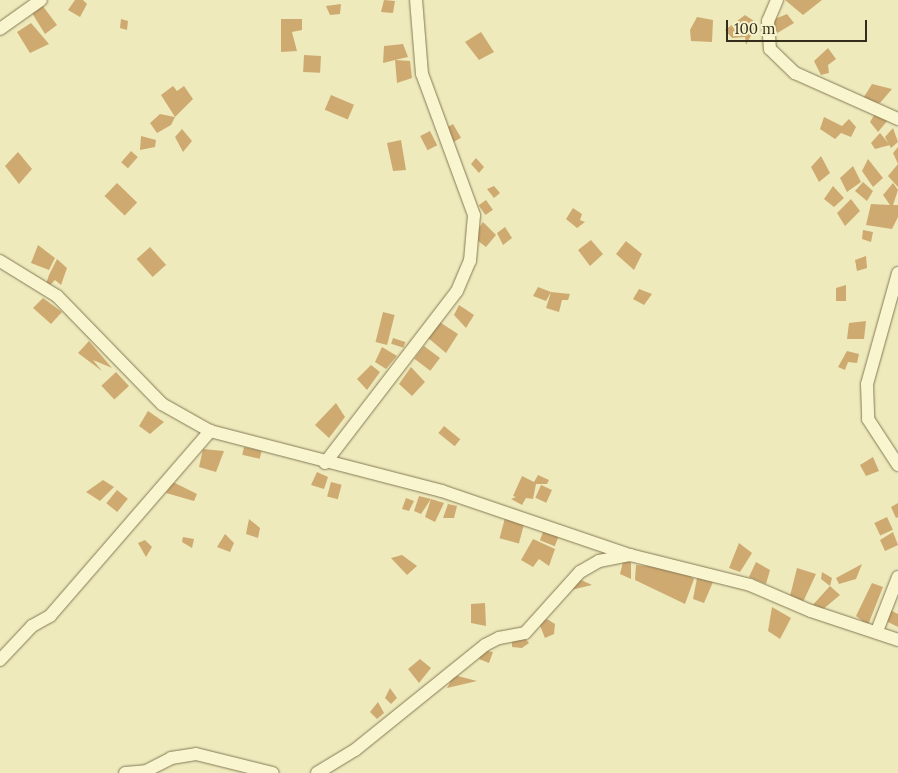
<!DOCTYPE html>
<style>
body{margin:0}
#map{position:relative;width:898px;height:773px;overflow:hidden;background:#eeeabc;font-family:Lora,serif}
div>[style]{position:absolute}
.building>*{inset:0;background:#ceaa71;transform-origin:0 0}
.roads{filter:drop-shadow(0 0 1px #867955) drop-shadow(0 0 1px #867955)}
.minor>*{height:12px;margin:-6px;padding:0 6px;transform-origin:6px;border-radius:6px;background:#f9f5cf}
span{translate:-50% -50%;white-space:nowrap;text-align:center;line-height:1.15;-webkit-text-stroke:4.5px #f6f2cc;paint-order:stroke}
.scale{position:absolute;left:726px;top:20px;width:141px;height:22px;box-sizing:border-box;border:2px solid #352d1b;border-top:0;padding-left:6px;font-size:15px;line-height:18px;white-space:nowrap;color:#352d1b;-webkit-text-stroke:4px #f6f2cc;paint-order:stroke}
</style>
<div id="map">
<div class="building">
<div style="clip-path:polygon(83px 0,87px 4px,80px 17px,68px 10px,75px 0)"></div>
<div style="clip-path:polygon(384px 0,395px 1px,393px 13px,381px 12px)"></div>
<div style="clip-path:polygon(785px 0,822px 0,803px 15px)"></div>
<div style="clip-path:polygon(341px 4px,340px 14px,330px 15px,326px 6px)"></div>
<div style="clip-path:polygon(42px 5px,57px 25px,45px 34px,32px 13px)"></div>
<div style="clip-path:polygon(787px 14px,794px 23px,774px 35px,770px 21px)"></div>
<div style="clip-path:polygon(745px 15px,754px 21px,754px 30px,746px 45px,745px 37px,732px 38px,725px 30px)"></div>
<div style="clip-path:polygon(697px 17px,713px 20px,712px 42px,691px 41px,690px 30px)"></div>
<div style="clip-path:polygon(121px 19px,128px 21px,127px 30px,120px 28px)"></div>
<div style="clip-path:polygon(281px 19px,302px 19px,302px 30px,292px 32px,297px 51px,281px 52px)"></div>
<div style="clip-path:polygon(31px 23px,49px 44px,30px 53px,17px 32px)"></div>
<div style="clip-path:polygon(481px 32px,494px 52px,479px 60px,465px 42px)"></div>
<div style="clip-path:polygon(403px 44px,408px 57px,395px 60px,410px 61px,412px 78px,397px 83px,395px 60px,383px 63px,384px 46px)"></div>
<div style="clip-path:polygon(828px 48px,836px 59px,828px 65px,829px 73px,821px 75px,814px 61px)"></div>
<div style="left:304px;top:55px;width:17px;height:17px;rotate:3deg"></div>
<div style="clip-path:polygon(872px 84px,892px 89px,880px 103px,862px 100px)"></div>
<div style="clip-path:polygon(173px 86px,177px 91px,184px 86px,193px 99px,175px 117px,161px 95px)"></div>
<div style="left:331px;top:95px;width:25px;height:16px;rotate:23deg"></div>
<div style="clip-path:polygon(877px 110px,888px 120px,878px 132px,870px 122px)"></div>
<div style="clip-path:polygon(160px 114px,175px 117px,171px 125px,157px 133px,150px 123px)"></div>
<div style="clip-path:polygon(824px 117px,842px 126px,849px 119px,856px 127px,851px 137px,841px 133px,835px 139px,820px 129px)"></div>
<div style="left:453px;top:124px;width:16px;height:12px;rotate:60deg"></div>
<div style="clip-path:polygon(893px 128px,898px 142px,891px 148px,885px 137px)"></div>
<div style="clip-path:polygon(182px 129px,192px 141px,183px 152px,175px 137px)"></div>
<div style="left:430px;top:131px;width:16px;height:11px;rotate:63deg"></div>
<div style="clip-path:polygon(880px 133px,890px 145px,875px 149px,871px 143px)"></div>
<div style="clip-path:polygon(141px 136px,156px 140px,155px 147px,140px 150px)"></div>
<div style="clip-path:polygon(401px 140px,406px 170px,393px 171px,387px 143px)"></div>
<div style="clip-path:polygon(898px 147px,898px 187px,888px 176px,898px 164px,893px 153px)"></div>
<div style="left:131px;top:151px;width:9px;height:15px;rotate:41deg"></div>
<div style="clip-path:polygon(18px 152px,32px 169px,19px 184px,5px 166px)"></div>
<div style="clip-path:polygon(821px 156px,830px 173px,819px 182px,811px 167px)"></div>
<div style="clip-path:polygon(476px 158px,484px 167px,479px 173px,471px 164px)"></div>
<div style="clip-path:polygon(868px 159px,883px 178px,873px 187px,862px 171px)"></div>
<div style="clip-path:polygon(853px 166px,861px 182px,847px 192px,840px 178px)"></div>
<div style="clip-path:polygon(863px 182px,873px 191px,867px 201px,855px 191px)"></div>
<div style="left:117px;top:183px;width:28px;height:18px;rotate:44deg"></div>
<div style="clip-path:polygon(893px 183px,898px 190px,893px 205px,898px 205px,898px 217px,892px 229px,866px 225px,871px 204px,890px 205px,883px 195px)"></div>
<div style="clip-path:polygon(494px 186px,500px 193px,494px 198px,487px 189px)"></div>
<div style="clip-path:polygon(833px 186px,844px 198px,834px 207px,824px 199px)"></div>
<div style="clip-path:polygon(851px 199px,860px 211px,845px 226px,837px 213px)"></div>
<div style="left:486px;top:200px;width:12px;height:9px;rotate:55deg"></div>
<div style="clip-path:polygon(573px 208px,582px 214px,580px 220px,585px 222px,577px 228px,566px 219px)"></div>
<div style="clip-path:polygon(483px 222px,496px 235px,486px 247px,473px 237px)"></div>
<div style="clip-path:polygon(505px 227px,512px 238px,503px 245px,497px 233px)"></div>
<div style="clip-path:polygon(863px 230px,873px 232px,871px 242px,862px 239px)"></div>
<div style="clip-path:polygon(591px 240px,603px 254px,590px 266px,578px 250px)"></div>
<div style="clip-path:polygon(626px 241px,642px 254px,634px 270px,616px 254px)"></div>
<div style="clip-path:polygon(38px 245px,55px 258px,49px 270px,31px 263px)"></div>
<div style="left:150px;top:247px;width:24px;height:18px;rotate:48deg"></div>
<div style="clip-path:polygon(866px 256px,867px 268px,857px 271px,855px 260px)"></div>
<div style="clip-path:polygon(57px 259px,67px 268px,61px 285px,55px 280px,50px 285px,46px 284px,49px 275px)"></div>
<div style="clip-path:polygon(846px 285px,846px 301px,836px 301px,836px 288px)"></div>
<div style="clip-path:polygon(538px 287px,551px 292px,570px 294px,568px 300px,562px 300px,559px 312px,546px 308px,551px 292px,546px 301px,533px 296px)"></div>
<div style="clip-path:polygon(639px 289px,652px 294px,644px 305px,633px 299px)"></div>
<div style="clip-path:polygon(43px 298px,62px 312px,51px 324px,33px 308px)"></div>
<div style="clip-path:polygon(459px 305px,474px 315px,466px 328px,454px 315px)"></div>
<div style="left:383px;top:312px;width:12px;height:31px;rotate:14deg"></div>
<div style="clip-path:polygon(438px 321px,458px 334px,446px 353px,427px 337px)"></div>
<div style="clip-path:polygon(866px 321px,864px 339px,847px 339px,849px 323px)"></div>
<div style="left:393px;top:338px;width:13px;height:6px;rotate:18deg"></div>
<div style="clip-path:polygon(89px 341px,112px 368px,93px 360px,102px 371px,78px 353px)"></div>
<div style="left:424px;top:346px;width:20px;height:16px;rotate:37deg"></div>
<div style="clip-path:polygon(382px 347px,397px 356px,386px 369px,375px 362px)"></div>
<div style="clip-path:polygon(847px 351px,859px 354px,857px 363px,848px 362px,845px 370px,838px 367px)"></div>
<div style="clip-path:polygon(371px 365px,380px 372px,367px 390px,357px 379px)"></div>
<div style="clip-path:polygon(411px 367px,425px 382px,412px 396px,399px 384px)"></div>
<div style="left:116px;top:372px;width:19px;height:20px;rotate:47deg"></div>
<div style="clip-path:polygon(336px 403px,345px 417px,329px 438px,315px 425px)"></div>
<div style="clip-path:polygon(148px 411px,164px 422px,150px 434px,139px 426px)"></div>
<div style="left:444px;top:426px;width:21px;height:9px;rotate:39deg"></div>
<div style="left:244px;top:447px;width:18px;height:8px;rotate:13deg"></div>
<div style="clip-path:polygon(203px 449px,224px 451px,216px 472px,199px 467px)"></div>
<div style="clip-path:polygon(873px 457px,879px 471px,866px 476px,860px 465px)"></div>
<div style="clip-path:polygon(317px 472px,328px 477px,324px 489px,311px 485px)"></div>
<div style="clip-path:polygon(538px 475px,549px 480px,547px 484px,536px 484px,533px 499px,526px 498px,522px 505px,511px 499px,516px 497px,513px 496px,522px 476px,534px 482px)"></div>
<div style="clip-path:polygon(103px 480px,114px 487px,100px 501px,86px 492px)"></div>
<div style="clip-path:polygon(173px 482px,197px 494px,194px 501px,166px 493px)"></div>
<div style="left:331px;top:482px;width:11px;height:15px;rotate:15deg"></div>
<div style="left:541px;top:485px;width:12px;height:14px;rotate:24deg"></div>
<div style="left:117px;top:490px;width:14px;height:17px;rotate:39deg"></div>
<div style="clip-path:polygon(419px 496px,431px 499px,421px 514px,414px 511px)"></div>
<div style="clip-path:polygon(406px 498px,414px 501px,409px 511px,402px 509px)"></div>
<div style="clip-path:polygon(431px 499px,444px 503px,435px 522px,425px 517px)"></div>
<div style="clip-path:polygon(898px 503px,898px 517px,896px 518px,891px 507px)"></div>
<div style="clip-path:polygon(448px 504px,457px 506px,454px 518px,443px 518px)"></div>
<div style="left:887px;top:517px;width:14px;height:14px;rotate:65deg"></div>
<div style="left:505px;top:518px;width:20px;height:21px;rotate:15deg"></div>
<div style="clip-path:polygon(249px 519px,260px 528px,258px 538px,246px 534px)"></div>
<div style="left:544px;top:530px;width:16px;height:11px;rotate:22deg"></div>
<div style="clip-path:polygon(893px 532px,898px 545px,885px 551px,880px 540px)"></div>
<div style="clip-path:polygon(225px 534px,234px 543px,230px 552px,217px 547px)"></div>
<div style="clip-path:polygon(183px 537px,194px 539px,192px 548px,182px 542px)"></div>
<div style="clip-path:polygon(533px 539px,555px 549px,549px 566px,539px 559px,533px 567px,521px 560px)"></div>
<div style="clip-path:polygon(145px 540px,152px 547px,146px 557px,138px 543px)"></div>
<div style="clip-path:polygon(739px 543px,752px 553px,740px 572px,729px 568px)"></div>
<div style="clip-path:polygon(402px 555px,417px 566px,407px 575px,391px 558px)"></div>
<div style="clip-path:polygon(623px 562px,631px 562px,631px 579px,620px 574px)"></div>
<div style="clip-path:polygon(756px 562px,770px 570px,766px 584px,749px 577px)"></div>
<div style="clip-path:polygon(862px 564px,856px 579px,839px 584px,836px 578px)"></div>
<div style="clip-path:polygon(636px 565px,681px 569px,694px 579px,685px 604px,635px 580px)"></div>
<div style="clip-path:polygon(797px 568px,816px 574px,803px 602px,790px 596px)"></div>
<div style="clip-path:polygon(822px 572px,832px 578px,830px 586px,840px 595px,821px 611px,810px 608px,830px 586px,821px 579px)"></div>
<div style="clip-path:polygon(577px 578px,592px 585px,571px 590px)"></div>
<div style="clip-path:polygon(697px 578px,713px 582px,704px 603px,693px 599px)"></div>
<div style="clip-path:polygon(872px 583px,883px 587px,868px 625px,856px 616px)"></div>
<div style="clip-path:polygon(485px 603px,486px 626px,471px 623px,471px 604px)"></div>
<div style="clip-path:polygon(772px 607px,791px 618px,780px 639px,768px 631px)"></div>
<div style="clip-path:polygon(888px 609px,898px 614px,898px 627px,884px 620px)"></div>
<div style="clip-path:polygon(547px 619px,555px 624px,554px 634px,545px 638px,539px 623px)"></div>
<div style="clip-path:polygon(524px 637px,529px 643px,522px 648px,512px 647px,512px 639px)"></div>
<div style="clip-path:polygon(482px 650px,493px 652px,489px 663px,479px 659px)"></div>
<div style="clip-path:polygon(420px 659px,431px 668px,419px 683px,408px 669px)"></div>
<div style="clip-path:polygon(454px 675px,477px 681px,447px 688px)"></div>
<div style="clip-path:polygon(390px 688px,397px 698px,391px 704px,385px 698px)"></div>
<div style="clip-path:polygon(378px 702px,384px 713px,377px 719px,370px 712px)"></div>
</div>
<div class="roads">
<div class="minor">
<div style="left:777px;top:0;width:23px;rotate:113deg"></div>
<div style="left:768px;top:21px;width:28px;rotate:86deg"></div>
<div style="left:770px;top:49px;width:35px;rotate:44deg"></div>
<div style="left:795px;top:73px;width:113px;rotate:24.1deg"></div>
<div style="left:0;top:29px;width:50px;rotate:-35.3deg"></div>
<div style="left:0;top:261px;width:67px;rotate:31.6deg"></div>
<div style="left:57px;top:296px;width:151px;rotate:45.8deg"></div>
<div style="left:162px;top:404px;width:55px;rotate:29.4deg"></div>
<div style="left:210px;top:431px;width:240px;rotate:14.5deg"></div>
<div style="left:442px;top:491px;width:199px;rotate:18.8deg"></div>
<div style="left:630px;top:555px;width:124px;rotate:14deg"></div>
<div style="left:750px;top:585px;width:66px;rotate:23.1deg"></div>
<div style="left:811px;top:611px;width:92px;rotate:18.4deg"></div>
<div style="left:898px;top:273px;width:115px;rotate:105.6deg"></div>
<div style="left:867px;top:384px;width:35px;rotate:88deg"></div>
<div style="left:868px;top:419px;width:55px;rotate:56.9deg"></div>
<div style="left:325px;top:463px;width:217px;rotate:-52.5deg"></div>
<div style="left:457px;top:291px;width:33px;rotate:-67deg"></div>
<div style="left:470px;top:261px;width:46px;rotate:-85deg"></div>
<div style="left:474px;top:215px;width:150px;rotate:-110.2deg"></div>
<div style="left:422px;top:74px;width:74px;rotate:-94.6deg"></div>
<div style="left:877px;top:631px;width:58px;rotate:-68.7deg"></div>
<div style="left:0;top:660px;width:47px;rotate:-46.7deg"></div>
<div style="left:32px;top:626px;width:21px;rotate:-29deg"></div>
<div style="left:50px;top:616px;width:245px;rotate:-49.1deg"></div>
<div style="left:125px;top:773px;width:21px;rotate:-5deg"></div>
<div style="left:146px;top:771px;width:28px;rotate:-27deg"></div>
<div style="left:171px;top:758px;width:25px;rotate:-9deg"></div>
<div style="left:196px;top:754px;width:79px;rotate:13.9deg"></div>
<div style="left:317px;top:773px;width:44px;rotate:-31.2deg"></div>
<div style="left:355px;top:750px;width:167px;rotate:-38.9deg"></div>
<div style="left:485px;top:645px;width:16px;rotate:-27deg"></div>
<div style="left:499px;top:638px;width:26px;rotate:-11deg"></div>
<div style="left:525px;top:633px;width:82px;rotate:-48deg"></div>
<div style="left:580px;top:572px;width:22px;rotate:-30deg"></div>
<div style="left:599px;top:561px;width:32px;rotate:-11deg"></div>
</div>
</div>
<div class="scale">100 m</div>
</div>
